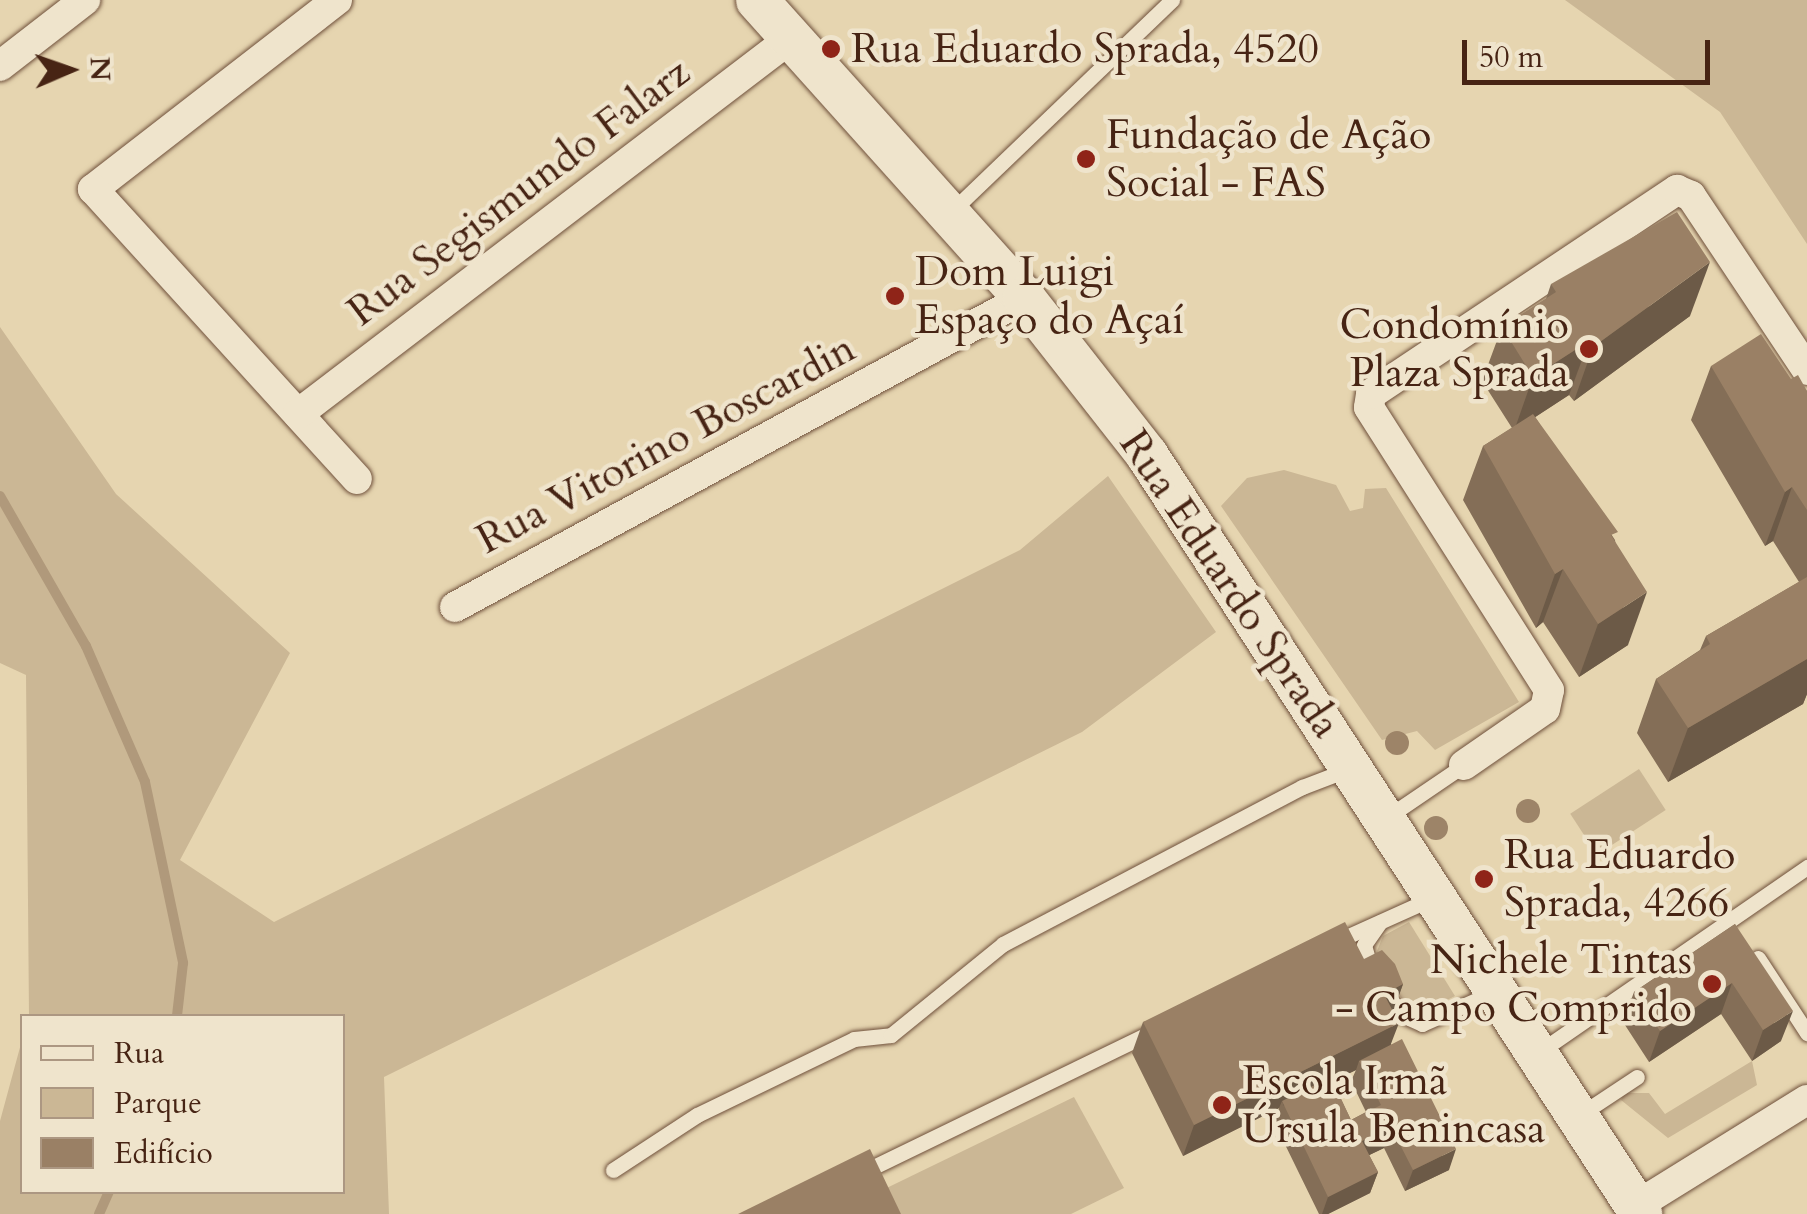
<!DOCTYPE html>
<meta charset="utf-8">
<style>
body{margin:0}
#map{position:relative;width:1807px;height:1214px;overflow:hidden;background:#e6d5b0;font-family:Cardo,serif}
div>[style]{position:absolute}
.green>*{inset:0;background:#cbb795;transform-origin:0 0}
.stream>*{height:10px;margin:-5px;padding:0 5px;transform-origin:5px;border-radius:5px;background:#b0997b}
.roads{filter:drop-shadow(0 0 2px #6f503b) drop-shadow(0 0 2px #6f503b)}
.lane>*{height:15px;margin:-7.5px;padding:0 7.5px;transform-origin:7.5px;border-radius:7.5px;background:#efe4cc}
.street>*{height:30px;margin:-15px;padding:0 15px;transform-origin:15px;border-radius:15px;background:#efe4cc}
.secondary>*{height:42px;margin:-21px;padding:0 21px;transform-origin:21px;border-radius:21px;background:#efe4cc}
.trees>*{width:24px;height:24px;margin:-12px;border-radius:50%;background:#9d8468}
.wall>*{inset:0;background:#846e57}
.shaded-wall>*{inset:0;background:#6c5a47}
.building>*{inset:0;background:#9a8065}
.dots>*{width:28px;height:28px;translate:-50% -50%;box-sizing:border-box;border:5px solid #efe4cc;border-radius:50%}
span{translate:-50% -50%;white-space:nowrap;text-align:center;line-height:1.15;-webkit-text-stroke:9px #efe4cc;paint-order:stroke}
.poi-label{font-size:42px;color:#472414}
.left{translate:0 -50%;text-align:left}
.right{translate:-100% -50%;text-align:right}
.street-label{font-size:42px;color:#472414}
.legend{position:absolute;left:20px;top:1014px;width:325px;height:180px;box-sizing:border-box;background:#efe4cc;border:2px solid #ac9782;margin:0;padding:12px 18px;list-style:none;font-size:30px;color:#472414}
.legend li{display:flex;align-items:center;gap:20px;height:50px}
.legend b{width:50px;border:2px solid #ac9782}
.north{position:absolute;left:20px;top:20px;width:100px;height:100px;-webkit-text-stroke:8px #efe4cc;paint-order:stroke;rotate:88deg;font-size:28px;font-weight:700;line-height:40px;text-align:center;color:#472414}
.north::after{content:'';display:block;margin:auto;width:35px;height:45px;background:#472414;clip-path:polygon(50% 0,100% 100%,50% 72%,0 100%)}
.scale{position:absolute;left:1462px;top:40px;width:248px;height:45px;box-sizing:border-box;border:5px solid #472414;border-top:0;padding-left:12px;font-size:30px;line-height:35px;white-space:nowrap;color:#472414;-webkit-text-stroke:8px #efe4cc;paint-order:stroke}
</style>
<div id="map">
<div class="green">
<div style="clip-path:polygon(1565px 0,1807px 0,1807px 244px,1720px 112px)"></div>
<div style="clip-path:polygon(0 327px,116px 494px,290px 653px,180px 860px,274px 922px,1020px 550px,1108px 476px,1216px 632px,1082px 732px,384px 1077px,389px 1214px,0 1214px,0 1121px,22px 1040px,22px 1192px,342px 1192px,342px 1016px,29px 1016px,26px 675px,0 663px)"></div>
<div style="clip-path:polygon(1284px 470px,1336px 485px,1350px 511px,1363px 508px,1365px 489px,1386px 488px,1519px 702px,1435px 750px,1417px 731px,1382px 740px,1221px 506px,1247px 478px)"></div>
<div style="left:1639px;top:769px;width:49px;height:82px;rotate:57deg"></div>
<div style="clip-path:polygon(1409px 922px,1455px 996px,1420px 1013px,1407px 1007px,1375px 956px,1383px 936px)"></div>
<div style="clip-path:polygon(1752px 1061px,1757px 1085px,1668px 1138px,1621px 1100px,1624px 1093px,1649px 1093px,1665px 1114px)"></div>
<div style="clip-path:polygon(1074px 1097px,1124px 1188px,1071px 1214px,873px 1214px,866px 1198px)"></div>
</div>
<div class="stream">
<div style="left:0;top:496px;width:173px;rotate:60.2deg"></div>
<div style="left:86px;top:646px;width:148px;rotate:66.5deg"></div>
<div style="left:145px;top:782px;width:185px;rotate:78.1deg"></div>
<div style="left:183px;top:963px;width:53px;rotate:96.5deg"></div>
<div style="left:99px;top:1214px;width:24px;rotate:-66deg"></div>
</div>
<div class="roads">
<div class="lane">
<div style="left:952px;top:211px;width:305px;rotate:-43.8deg"></div>
<div style="left:1386px;top:818px;width:94px;rotate:-34.2deg"></div>
<div style="left:1335px;top:942px;width:107px;rotate:-24.2deg"></div>
<div style="left:1758px;top:958px;width:90px;rotate:56.8deg"></div>
<div style="left:1372px;top:973px;width:29px;rotate:-106deg"></div>
<div style="left:1364px;top:945px;width:28px;rotate:-55deg"></div>
<div style="left:1385px;top:992px;width:29px;rotate:54deg"></div>
<div style="left:1402px;top:1015px;width:22px;rotate:24deg"></div>
<div style="left:1422px;top:1024px;width:77px;rotate:-23.9deg"></div>
<div style="left:1539px;top:1052px;width:326px;rotate:-34.6deg"></div>
<div style="left:1581px;top:1114px;width:67px;rotate:-33.5deg"></div>
<div style="left:613px;top:1170px;width:100px;rotate:-33.2deg"></div>
<div style="left:697px;top:1115px;width:174px;rotate:-25.8deg"></div>
<div style="left:854px;top:1039px;width:37px;rotate:-6deg"></div>
<div style="left:891px;top:1035px;width:144px;rotate:-39.1deg"></div>
<div style="left:1003px;top:944px;width:338px;rotate:-27.7deg"></div>
<div style="left:1302px;top:787px;width:50px;rotate:-21deg"></div>
<div style="left:859px;top:1174px;width:327px;rotate:-25.9deg"></div>
</div>
<div class="street">
<div style="left:337px;top:0;width:309px;rotate:142.2deg"></div>
<div style="left:93px;top:189px;width:392px;rotate:47.7deg"></div>
<div style="left:0;top:66px;width:108px;rotate:-37.8deg"></div>
<div style="left:298px;top:414px;width:620px;rotate:-37.33deg"></div>
<div style="left:455px;top:607px;width:647px;rotate:-28.5deg"></div>
<div style="left:1464px;top:765px;width:98px;rotate:-34.7deg"></div>
<div style="left:1545px;top:709px;width:19px;rotate:-78deg"></div>
<div style="left:1549px;top:690px;width:335px;rotate:-122.5deg"></div>
<div style="left:1369px;top:407px;width:13px;rotate:-81deg"></div>
<div style="left:1371px;top:394px;width:368px;rotate:-33.7deg"></div>
<div style="left:1677px;top:190px;width:15px;rotate:23deg"></div>
<div style="left:1691px;top:196px;width:209px;rotate:56.3deg"></div>
<div style="left:1636px;top:1206px;width:201px;rotate:-31.8deg"></div>
</div>
<div class="secondary">
<div style="left:757px;top:0;width:400px;rotate:48.1deg"></div>
<div style="left:1024px;top:298px;width:199px;rotate:51.9deg"></div>
<div style="left:1147px;top:455px;width:906px;rotate:56.94deg"></div>
</div>
</div>
<div class="trees">
<div style="left:1397px;top:743px"></div>
<div style="left:1528px;top:811px"></div>
<div style="left:1436px;top:828px"></div>
</div>
<div class="wall">
<div style="clip-path:polygon(1551px 284px,1690px 316px,1574px 401px,1569px 395px,1535px 417px,1615px 540px,1628px 645px,1579px 677px,1543px 622px,1536px 628px,1463px 500px,1483px 446px,1512px 428px,1482px 381px,1502px 327px,1546px 299px)"></div>
<div style="clip-path:polygon(1711px 366px,1791px 379px,1807px 391px,1807px 694px,1803px 704px,1668px 782px,1637px 733px,1656px 679px,1700px 650px,1706px 636px,1799px 582px,1773px 541px,1765px 546px,1691px 420px)"></div>
<div style="clip-path:polygon(1735px 924px,1781px 1041px,1752px 1061px,1721px 1014px,1649px 1062px,1623px 1022px,1634px 992px)"></div>
<div style="clip-path:polygon(evenodd,1364px 959px,1403px 984px,1393px 1011px,1391px 1044px,1449px 1170px,1405px 1191px,1384px 1148px,1369px 1155px,1378px 1172px,1370px 1193px,1328px 1214px,1319px 1214px,1274px 1122px,1279px 1108px,1183px 1156px,1132px 1053px,1143px 1022px,1364px 959px,1356px 1070px,1351px 1081px,1366px 1112px,1351px 1120px,1332px 1081px,1356px 1070px)"></div>
</div>
<div class="shaded-wall">
<div style="clip-path:polygon(1710px 262px,1690px 316px,1574px 401px,1593px 347px)"></div>
<div style="clip-path:polygon(1589px 341px,1569px 395px,1514px 431px,1533px 377px)"></div>
<div style="clip-path:polygon(1792px 487px,1773px 541px,1765px 546px,1785px 492px)"></div>
<div style="clip-path:polygon(1563px 569px,1543px 622px,1536px 628px,1555px 574px)"></div>
<div style="clip-path:polygon(1647px 592px,1628px 645px,1579px 677px,1598px 624px)"></div>
<div style="clip-path:polygon(1807px 659px,1807px 694px,1803px 704px,1668px 782px,1688px 728px)"></div>
<div style="clip-path:polygon(1732px 983px,1721px 1014px,1649px 1062px,1660px 1031px)"></div>
<div style="clip-path:polygon(1403px 984px,1392px 1015px,1384px 994px)"></div>
<div style="clip-path:polygon(1793px 1011px,1781px 1041px,1752px 1061px,1763px 1030px)"></div>
<div style="clip-path:polygon(1399px 1023px,1387px 1054px,1359px 1061px,1356px 1070px,1284px 1106px,1282px 1101px,1279px 1108px,1183px 1156px,1194px 1125px)"></div>
<div style="clip-path:polygon(1391px 1127px,1384px 1148px,1355px 1162px,1362px 1141px)"></div>
<div style="clip-path:polygon(1456px 1149px,1449px 1170px,1405px 1191px,1413px 1170px)"></div>
<div style="clip-path:polygon(1378px 1172px,1370px 1193px,1328px 1214px,1322px 1214px,1328px 1197px)"></div>
</div>
<div class="building">
<div style="clip-path:polygon(1677px 212px,1710px 262px,1593px 347px,1589px 341px,1533px 377px,1502px 327px,1556px 292px,1551px 284px)"></div>
<div style="clip-path:polygon(1761px 334px,1791px 379px,1798px 375px,1807px 391px,1807px 510px,1792px 487px,1785px 492px,1711px 366px)"></div>
<div style="clip-path:polygon(1533px 414px,1618px 532px,1611px 535px,1647px 592px,1598px 624px,1563px 569px,1555px 574px,1483px 446px)"></div>
<div style="clip-path:polygon(1807px 577px,1807px 659px,1688px 728px,1656px 679px,1710px 644px,1706px 636px)"></div>
<div style="clip-path:polygon(1345px 922px,1364px 959px,1382px 950px,1395px 964px,1403px 984px,1384px 994px,1399px 1023px,1194px 1125px,1143px 1022px)"></div>
<div style="clip-path:polygon(1735px 924px,1793px 1011px,1763px 1030px,1732px 983px,1660px 1031px,1634px 992px)"></div>
<div style="clip-path:polygon(1402px 1039px,1456px 1149px,1413px 1170px,1391px 1127px,1362px 1141px,1378px 1172px,1328px 1197px,1282px 1101px,1331px 1077px,1351px 1120px,1381px 1105px,1359px 1061px)"></div>
<div style="clip-path:polygon(870px 1149px,901px 1214px,738px 1214px)"></div>
</div>
<div class="dots">
<div style="left:831px;top:49px;background:#8f2418"></div>
<div style="left:1086px;top:159px;background:#8f2418"></div>
<div style="left:895px;top:296px;background:#8f2418"></div>
<div style="left:1589px;top:349px;background:#8f2418"></div>
<div style="left:1484px;top:879px;background:#8f2418"></div>
<div style="left:1712px;top:984px;background:#8f2418"></div>
<div style="left:1222px;top:1105px;background:#8f2418"></div>
</div>
<div class="poi-label">
<span class="left" style="left:851px;top:49px">Rua Eduardo Sprada, 4520</span>
<span class="left" style="left:1106px;top:159px">Fundação de Ação<br>Social - FAS</span>
<span class="left" style="left:915px;top:296px">Dom Luigi<br>Espaço do Açaí</span>
<span class="right" style="left:1569px;top:349px">Condomínio<br>Plaza Sprada</span>
<span class="left" style="left:1504px;top:879px">Rua Eduardo<br>Sprada, 4266</span>
<span class="right" style="left:1692px;top:984px">Nichele Tintas<br>- Campo Comprido</span>
<span class="left" style="left:1242px;top:1105px">Escola Irmã<br>Úrsula Benincasa</span>
</div>
<div class="street-label">
<span style="left:519px;top:192px;rotate:-37deg">Rua Segismundo Falarz</span>
<span style="left:666px;top:444px;rotate:-28deg">Rua Vitorino Boscardin</span>
<span style="left:1230px;top:584px;rotate:56deg">Rua Eduardo Sprada</span>
</div>
<ul class="legend">
<li><b style="height:12px;background:#efe4cc"></b>Rua</li>
<li><b style="height:28px;background:#cbb795"></b>Parque</li>
<li><b style="height:28px;background:#9a8065"></b>Edifício</li>
</ul>
<div class="north">N</div>
<div class="scale">50 m</div>
</div>
